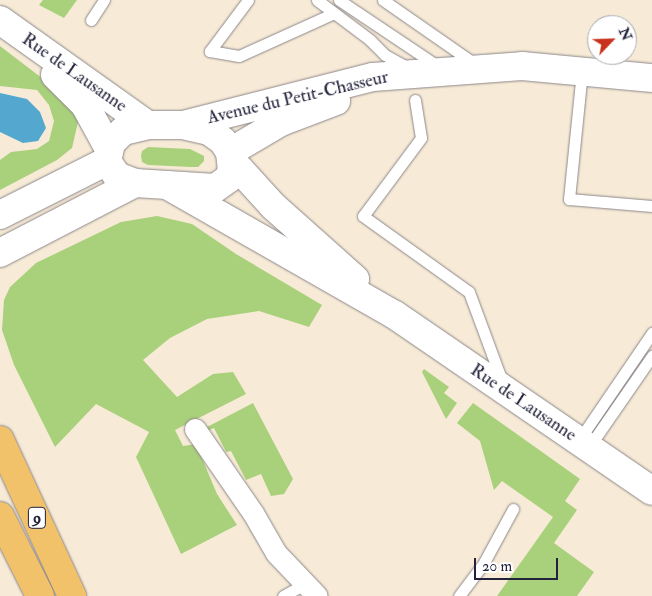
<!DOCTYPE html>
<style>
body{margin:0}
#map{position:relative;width:652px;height:596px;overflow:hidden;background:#f7ebd7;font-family:"IM FELL Double Pica",serif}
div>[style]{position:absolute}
.green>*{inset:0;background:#a9d07b}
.water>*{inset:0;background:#54a8cf}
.roads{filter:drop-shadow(0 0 1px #8c8689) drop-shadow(0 0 1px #8c8689)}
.service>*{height:11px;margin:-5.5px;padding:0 5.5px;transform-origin:5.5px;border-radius:5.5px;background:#fff}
.minor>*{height:21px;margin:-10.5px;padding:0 10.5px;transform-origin:10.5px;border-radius:10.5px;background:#fff}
.tertiary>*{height:28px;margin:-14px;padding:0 14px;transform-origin:14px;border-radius:14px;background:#fff}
.primary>*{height:28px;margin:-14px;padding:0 14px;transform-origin:14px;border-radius:14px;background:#f2c26a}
span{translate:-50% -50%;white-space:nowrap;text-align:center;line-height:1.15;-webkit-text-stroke:4px #fff;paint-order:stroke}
.shield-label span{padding:1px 4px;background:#fff;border:1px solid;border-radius:4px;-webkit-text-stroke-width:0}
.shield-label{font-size:16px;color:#22223b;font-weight:700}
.street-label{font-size:18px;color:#22223b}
.north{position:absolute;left:587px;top:15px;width:50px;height:50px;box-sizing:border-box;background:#fff;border:1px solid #a7a7b1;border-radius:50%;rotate:66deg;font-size:14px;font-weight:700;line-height:20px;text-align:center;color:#22223b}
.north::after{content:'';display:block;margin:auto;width:18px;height:22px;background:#c8321e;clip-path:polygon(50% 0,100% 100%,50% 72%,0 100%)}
.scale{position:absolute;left:474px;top:558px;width:84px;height:22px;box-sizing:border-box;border:2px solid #22223b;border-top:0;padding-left:6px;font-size:15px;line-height:18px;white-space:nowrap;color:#22223b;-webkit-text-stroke:4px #fff;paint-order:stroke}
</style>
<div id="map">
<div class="green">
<div style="clip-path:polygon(43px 0,77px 0,64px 18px,39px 5px)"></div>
<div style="clip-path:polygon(0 46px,47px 82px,75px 115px,78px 122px,72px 148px,57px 160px,0 190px,0 160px,11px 152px,37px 149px,49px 141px,54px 121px,49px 105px,37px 90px,0 86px)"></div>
<div style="clip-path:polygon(148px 147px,190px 149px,204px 156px,204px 161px,198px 167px,191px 167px,148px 165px,142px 162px,141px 156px,142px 151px)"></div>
<div style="clip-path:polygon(157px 216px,192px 224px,236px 254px,322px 305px,309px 327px,259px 311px,207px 319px,170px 338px,143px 360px,177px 397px,213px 374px,233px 372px,246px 394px,175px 430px,183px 446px,196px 444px,217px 494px,237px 525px,181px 554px,136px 457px,149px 432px,96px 404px,55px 447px,14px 365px,2px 330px,4px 300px,10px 287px,36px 263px,121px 222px)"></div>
<div style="clip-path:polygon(424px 369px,449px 387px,444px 393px,457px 403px,446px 419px,422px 372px)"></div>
<div style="clip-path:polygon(253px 403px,293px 479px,284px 494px,271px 496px,261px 474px,246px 480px,231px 451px,226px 452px,214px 428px,209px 430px,207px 427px)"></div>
<div style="clip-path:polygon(473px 403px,580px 479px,565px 501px,577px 510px,554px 543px,594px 572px,577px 596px,497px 596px,553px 517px,502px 481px,494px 490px,480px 441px,457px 423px)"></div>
</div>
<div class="water">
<div style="clip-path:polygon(0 93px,27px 99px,40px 112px,46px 128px,38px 141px,23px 143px,0 132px)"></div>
</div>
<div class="roads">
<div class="service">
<div style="left:248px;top:0;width:64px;rotate:126.7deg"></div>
<div style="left:210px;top:51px;width:29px;rotate:10deg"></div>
<div style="left:239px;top:56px;width:102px;rotate:-24.3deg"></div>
<div style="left:317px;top:0;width:66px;rotate:37deg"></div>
<div style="left:370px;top:40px;width:21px;rotate:45deg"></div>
<div style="left:385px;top:55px;width:26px;rotate:29deg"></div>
<div style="left:339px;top:0;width:120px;rotate:33.8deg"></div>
<div style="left:383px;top:0;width:116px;rotate:34.8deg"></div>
<div style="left:91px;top:20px;width:24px;rotate:-57deg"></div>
<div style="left:582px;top:71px;width:129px;rotate:95.8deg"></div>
<div style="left:569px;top:199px;width:83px;rotate:4.8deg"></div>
<div style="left:415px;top:100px;width:38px;rotate:81deg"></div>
<div style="left:421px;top:138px;width:97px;rotate:126.6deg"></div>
<div style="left:363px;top:216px;width:130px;rotate:35.6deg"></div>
<div style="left:469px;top:292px;width:95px;rotate:69.7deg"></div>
<div style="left:579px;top:440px;width:130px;rotate:-55.7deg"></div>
<div style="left:589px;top:447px;width:111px;rotate:-55.3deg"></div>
<div style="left:283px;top:596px;width:25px;rotate:-29deg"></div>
<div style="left:459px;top:596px;width:38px;rotate:-53deg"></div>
<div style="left:482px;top:566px;width:65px;rotate:-61.5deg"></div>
</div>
<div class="minor">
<div style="left:195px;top:429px;width:102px;rotate:55.4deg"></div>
<div style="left:253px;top:513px;width:46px;rotate:60.1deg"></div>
<div style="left:276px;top:553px;width:59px;rotate:46.4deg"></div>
</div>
<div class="tertiary">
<div style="left:0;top:20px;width:181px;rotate:35.4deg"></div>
<div style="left:55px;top:75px;width:42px;rotate:45deg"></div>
<div style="left:85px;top:105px;width:50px;rotate:61.4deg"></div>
<div style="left:148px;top:125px;width:35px"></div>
<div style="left:183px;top:125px;width:27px;rotate:13deg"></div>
<div style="left:209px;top:131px;width:17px;rotate:36deg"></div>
<div style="left:223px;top:141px;width:13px;rotate:58deg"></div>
<div style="left:230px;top:152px;width:19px;rotate:84deg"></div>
<div style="left:232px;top:171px;width:9px;rotate:117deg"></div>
<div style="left:228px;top:179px;width:16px;rotate:145deg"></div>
<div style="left:215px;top:188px;width:80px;rotate:-176.4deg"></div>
<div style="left:135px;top:183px;width:19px;rotate:-159deg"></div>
<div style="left:117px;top:176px;width:18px;rotate:-124deg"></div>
<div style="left:107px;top:161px;width:18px;rotate:-77deg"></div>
<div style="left:111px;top:143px;width:17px;rotate:-45deg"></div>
<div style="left:123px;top:131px;width:26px;rotate:-13deg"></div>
<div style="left:183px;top:125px;width:196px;rotate:-14.2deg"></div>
<div style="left:373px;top:77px;width:149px;rotate:-4.2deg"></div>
<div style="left:522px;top:66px;width:131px;rotate:5.3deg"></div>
<div style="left:230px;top:152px;width:59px;rotate:-30.5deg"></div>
<div style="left:281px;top:122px;width:59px;rotate:-20.9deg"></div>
<div style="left:233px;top:162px;width:59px;rotate:47.7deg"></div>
<div style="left:273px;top:206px;width:110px;rotate:41.7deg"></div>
<div style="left:167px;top:185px;width:262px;rotate:29.7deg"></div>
<div style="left:395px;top:315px;width:311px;rotate:34.4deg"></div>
<div style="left:0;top:215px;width:120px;rotate:-26.8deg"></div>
<div style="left:0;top:253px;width:152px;rotate:-27.4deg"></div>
</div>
<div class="primary">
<div style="left:0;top:440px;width:172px;rotate:65.2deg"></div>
<div style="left:0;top:516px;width:89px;rotate:63.4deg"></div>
</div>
</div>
<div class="shield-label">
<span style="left:37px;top:518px">9</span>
</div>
<div class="street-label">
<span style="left:74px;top:73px;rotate:35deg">Rue de Lausanne</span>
<span style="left:298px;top:98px;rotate:-13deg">Avenue du Petit-Chasseur</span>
<span style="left:523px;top:403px;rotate:34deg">Rue de Lausanne</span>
</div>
<div class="north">N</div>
<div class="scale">20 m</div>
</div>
